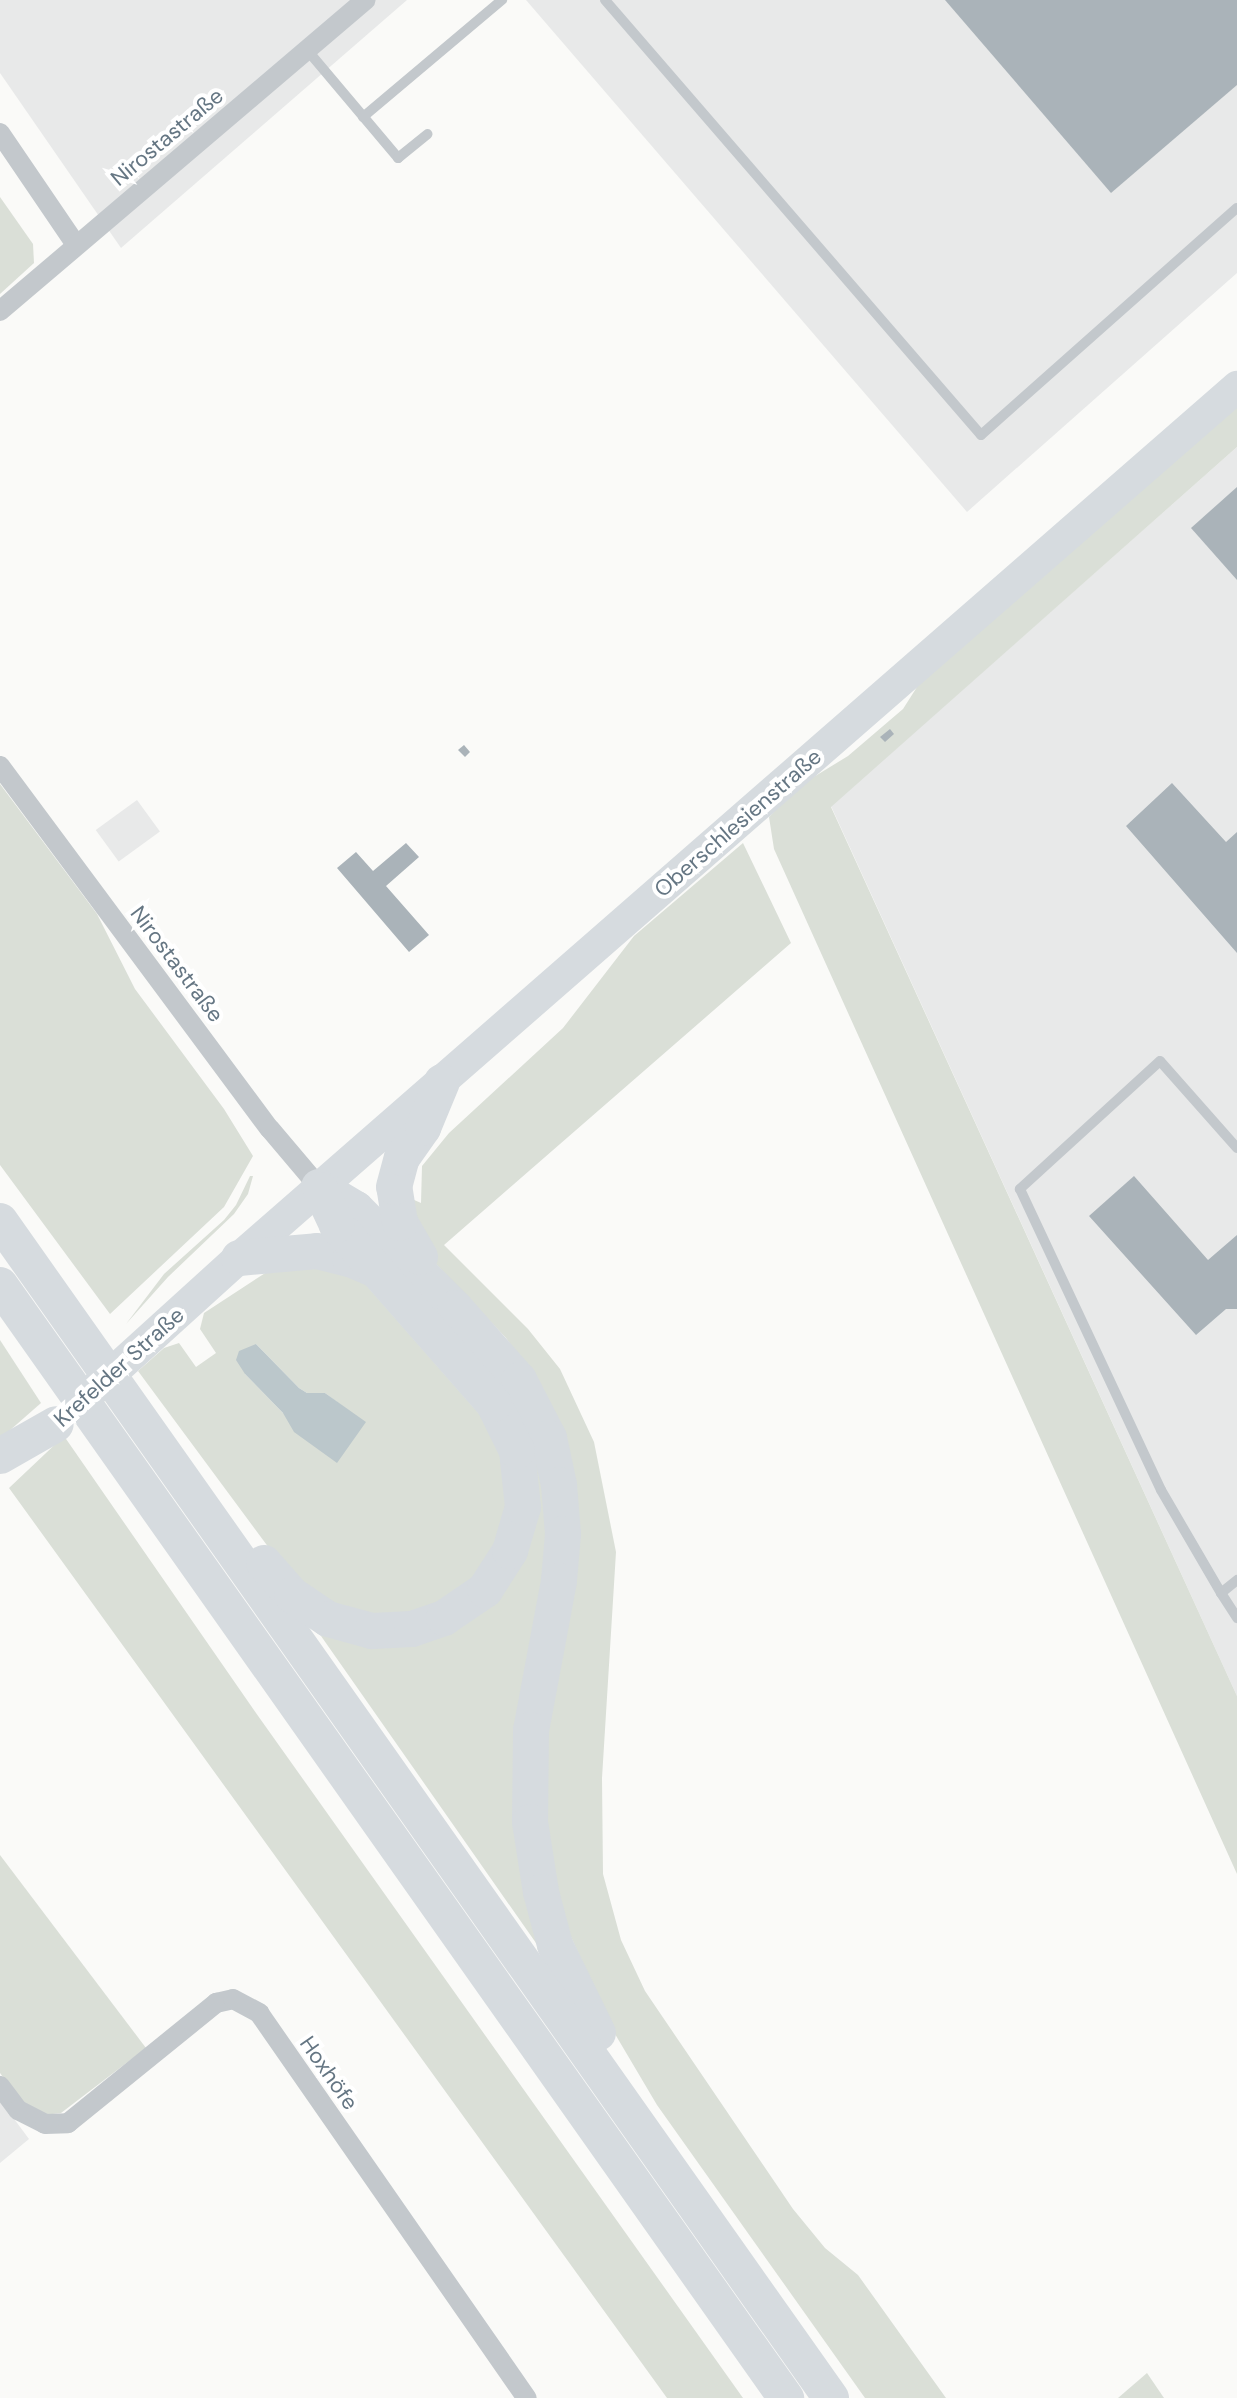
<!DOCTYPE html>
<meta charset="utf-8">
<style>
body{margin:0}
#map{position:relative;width:1237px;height:2398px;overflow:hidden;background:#fafaf8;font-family:"DM Sans",sans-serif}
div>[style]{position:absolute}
.built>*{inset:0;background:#e8e9e9;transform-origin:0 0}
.green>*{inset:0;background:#dadfd7}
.water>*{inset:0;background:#bbc7cb}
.building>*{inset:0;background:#aab3b9}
.lane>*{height:10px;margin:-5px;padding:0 5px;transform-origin:5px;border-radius:5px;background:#c3c8cc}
.street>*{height:20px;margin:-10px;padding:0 10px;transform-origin:10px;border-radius:10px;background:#c3c8cc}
.primary>*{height:32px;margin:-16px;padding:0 16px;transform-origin:16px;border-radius:16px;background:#d6dbdf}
.highway>*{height:36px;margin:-18px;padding:0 18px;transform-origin:18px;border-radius:18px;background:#d6dbdf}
span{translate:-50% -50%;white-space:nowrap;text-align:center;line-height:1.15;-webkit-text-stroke:8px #fff;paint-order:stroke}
.street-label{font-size:22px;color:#657683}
</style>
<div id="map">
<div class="built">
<div style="clip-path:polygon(0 0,407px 0,121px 248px,0 73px)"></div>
<div style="clip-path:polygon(526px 0,1237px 0,1237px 273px,967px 512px)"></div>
<div style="clip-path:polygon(1237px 447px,1237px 1696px,831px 806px)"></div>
<div style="left:137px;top:800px;width:39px;height:51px;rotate:54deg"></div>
<div style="clip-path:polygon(0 2100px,29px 2139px,0 2163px)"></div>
</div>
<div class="green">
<div style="clip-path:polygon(0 197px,33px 244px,34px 263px,0 294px)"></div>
<div style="clip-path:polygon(1237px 406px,1237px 447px,831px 807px,1237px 1696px,1237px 1874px,774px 849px,769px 817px,794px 789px,848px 756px,903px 709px,924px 676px)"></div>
<div style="clip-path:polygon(0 784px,97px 914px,135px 989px,224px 1109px,253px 1156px,224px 1207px,110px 1314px,0 1165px)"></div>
<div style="clip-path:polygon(743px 843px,791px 943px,444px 1245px,528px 1329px,560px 1369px,594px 1442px,616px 1552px,602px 1778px,603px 1874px,621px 1940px,645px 1991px,793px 2209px,825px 2248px,858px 2275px,946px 2398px,865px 2398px,657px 2105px,615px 2034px,562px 1917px,545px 1839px,549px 1701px,545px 1394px,506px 1338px,420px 1247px,403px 1195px,421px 1203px,422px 1166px,449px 1133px,563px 1028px,634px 936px)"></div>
<div style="clip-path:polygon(250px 1176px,253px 1176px,248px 1194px,234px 1214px,168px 1277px,126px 1324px,164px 1274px,224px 1220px,236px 1205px)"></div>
<div style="clip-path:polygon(evenodd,276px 1266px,353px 1270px,496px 1433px,510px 1495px,501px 1537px,485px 1565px,459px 1592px,421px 1613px,382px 1615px,348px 1610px,314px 1595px,286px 1571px,138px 1371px,164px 1348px,179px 1343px,196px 1367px,216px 1353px,200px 1329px,204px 1313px,276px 1266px,256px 1344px,299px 1388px,307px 1393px,325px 1393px,365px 1423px,283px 1413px,245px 1374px,256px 1344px)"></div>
<div style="clip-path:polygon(0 1340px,41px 1403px,0 1439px)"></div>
<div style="clip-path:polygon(64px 1436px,256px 1713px,743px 2398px,667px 2398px,9px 1488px)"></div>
<div style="clip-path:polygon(522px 1445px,544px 1473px,550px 1558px,524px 1725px,550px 1963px,307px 1616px,331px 1629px,488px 1595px)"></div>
<div style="clip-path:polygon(0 1855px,146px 2048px,61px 2113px,44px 2115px,19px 2099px,0 2073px)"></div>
<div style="clip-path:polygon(1147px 2373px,1164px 2398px,1118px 2398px)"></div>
</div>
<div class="water">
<div style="clip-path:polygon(256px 1344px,299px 1388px,307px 1393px,325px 1393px,366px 1422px,337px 1463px,294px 1432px,283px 1413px,245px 1374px,236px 1360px,239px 1351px)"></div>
</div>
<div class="building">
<div style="clip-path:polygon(945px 0,1237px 0,1237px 85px,1111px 193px)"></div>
<div style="clip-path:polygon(1237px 487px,1237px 580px,1191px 528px)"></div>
<div style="clip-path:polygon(890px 729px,894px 734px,885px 742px,880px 737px)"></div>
<div style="clip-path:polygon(464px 745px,470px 752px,465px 757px,458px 750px)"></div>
<div style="clip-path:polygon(1172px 783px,1226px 842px,1237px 832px,1237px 953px,1126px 826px)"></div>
<div style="clip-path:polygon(406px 843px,419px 857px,386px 886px,429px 935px,409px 952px,337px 868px,356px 852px,373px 871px)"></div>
<div style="clip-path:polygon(1134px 1176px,1208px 1260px,1237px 1235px,1237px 1309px,1226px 1309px,1196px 1335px,1089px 1216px)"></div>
</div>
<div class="lane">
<div style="left:605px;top:0;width:575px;rotate:49.16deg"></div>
<div style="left:981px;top:435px;width:342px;rotate:-41.6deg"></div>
<div style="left:308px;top:51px;width:140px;rotate:49.9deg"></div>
<div style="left:398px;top:158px;width:38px;rotate:-39deg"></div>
<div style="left:363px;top:117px;width:182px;rotate:-40.1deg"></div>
<div style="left:1237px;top:1148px;width:116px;rotate:-131.5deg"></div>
<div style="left:1160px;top:1061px;width:190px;rotate:137.6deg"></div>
<div style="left:1020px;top:1189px;width:332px;rotate:64.9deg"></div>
<div style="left:1161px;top:1490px;width:119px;rotate:59.8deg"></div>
<div style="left:1221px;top:1593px;width:21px;rotate:-39deg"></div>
<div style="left:1221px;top:1593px;width:30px;rotate:57deg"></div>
</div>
<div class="street">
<div style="left:0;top:133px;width:135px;rotate:55.8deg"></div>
<div style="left:0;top:311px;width:480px;rotate:-40.4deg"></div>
<div style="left:0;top:766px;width:452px;rotate:53.4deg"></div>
<div style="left:270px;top:1129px;width:76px;rotate:49.8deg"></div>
<div style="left:0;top:2086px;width:30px;rotate:53deg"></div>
<div style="left:18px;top:2110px;width:30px;rotate:27deg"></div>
<div style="left:45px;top:2124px;width:23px;rotate:-2deg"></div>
<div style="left:68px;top:2123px;width:191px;rotate:-39deg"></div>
<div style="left:216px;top:2003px;width:17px;rotate:-13deg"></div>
<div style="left:233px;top:1999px;width:30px;rotate:28deg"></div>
<div style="left:259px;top:2013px;width:469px;rotate:55.2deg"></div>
</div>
<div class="primary">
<div style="left:91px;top:1392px;width:200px;rotate:-42.2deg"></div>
<div style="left:239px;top:1258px;width:1325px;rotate:-41.11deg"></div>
</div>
<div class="highway">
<div style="left:319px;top:1187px;width:43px;rotate:30.7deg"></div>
<div style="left:356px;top:1209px;width:140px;rotate:45deg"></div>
<div style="left:455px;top:1308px;width:96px;rotate:48.4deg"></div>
<div style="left:519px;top:1380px;width:65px;rotate:62.7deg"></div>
<div style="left:549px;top:1438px;width:48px;rotate:78deg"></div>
<div style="left:559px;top:1485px;width:49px;rotate:85.3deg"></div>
<div style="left:563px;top:1534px;width:47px;rotate:94.9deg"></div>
<div style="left:559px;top:1581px;width:152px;rotate:100.6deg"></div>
<div style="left:531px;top:1730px;width:92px;rotate:90.6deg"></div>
<div style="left:530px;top:1822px;width:71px;rotate:81.1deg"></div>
<div style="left:541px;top:1892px;width:55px;rotate:75.2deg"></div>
<div style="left:555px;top:1945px;width:98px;rotate:64deg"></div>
<div style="left:0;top:1221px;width:1441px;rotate:54.78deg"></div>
<div style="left:420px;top:1257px;width:39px;rotate:-120deg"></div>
<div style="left:400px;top:1223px;width:36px;rotate:-99deg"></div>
<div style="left:394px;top:1187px;width:30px;rotate:-75deg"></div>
<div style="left:402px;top:1158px;width:37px;rotate:-55deg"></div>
<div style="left:423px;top:1128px;width:50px;rotate:-67.6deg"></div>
<div style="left:239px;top:1258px;width:78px;rotate:-5.1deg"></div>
<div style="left:317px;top:1251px;width:34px;rotate:14deg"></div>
<div style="left:350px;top:1259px;width:25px;rotate:23deg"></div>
<div style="left:0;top:1285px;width:1363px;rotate:54.77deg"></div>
<div style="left:0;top:1456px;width:64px;rotate:-29.7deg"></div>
<div style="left:264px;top:1563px;width:43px;rotate:48.8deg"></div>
<div style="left:292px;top:1595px;width:43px;rotate:33.7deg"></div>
<div style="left:328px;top:1619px;width:46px;rotate:15.3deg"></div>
<div style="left:372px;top:1631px;width:40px;rotate:-2.9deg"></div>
<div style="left:412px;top:1629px;width:34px;rotate:-19deg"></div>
<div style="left:444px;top:1618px;width:50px;rotate:-34.3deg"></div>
<div style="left:485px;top:1590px;width:46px;rotate:-57.3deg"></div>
<div style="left:510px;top:1551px;width:46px;rotate:-73.5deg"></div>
<div style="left:523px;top:1507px;width:56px;rotate:-96.1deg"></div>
<div style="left:517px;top:1451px;width:52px;rotate:-116.1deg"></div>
<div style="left:494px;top:1404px;width:238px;rotate:-131.3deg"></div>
<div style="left:337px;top:1225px;width:38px;rotate:-115deg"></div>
</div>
<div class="street-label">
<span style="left:167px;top:137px;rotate:-40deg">Nirostastraße</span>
<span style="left:738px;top:823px;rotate:-41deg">Oberschlesienstraße</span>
<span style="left:177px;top:964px;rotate:53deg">Nirostastraße</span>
<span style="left:119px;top:1367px;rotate:-42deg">Krefelder Straße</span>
<span style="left:329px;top:2073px;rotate:55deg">Hoxhöfe</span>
</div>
</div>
